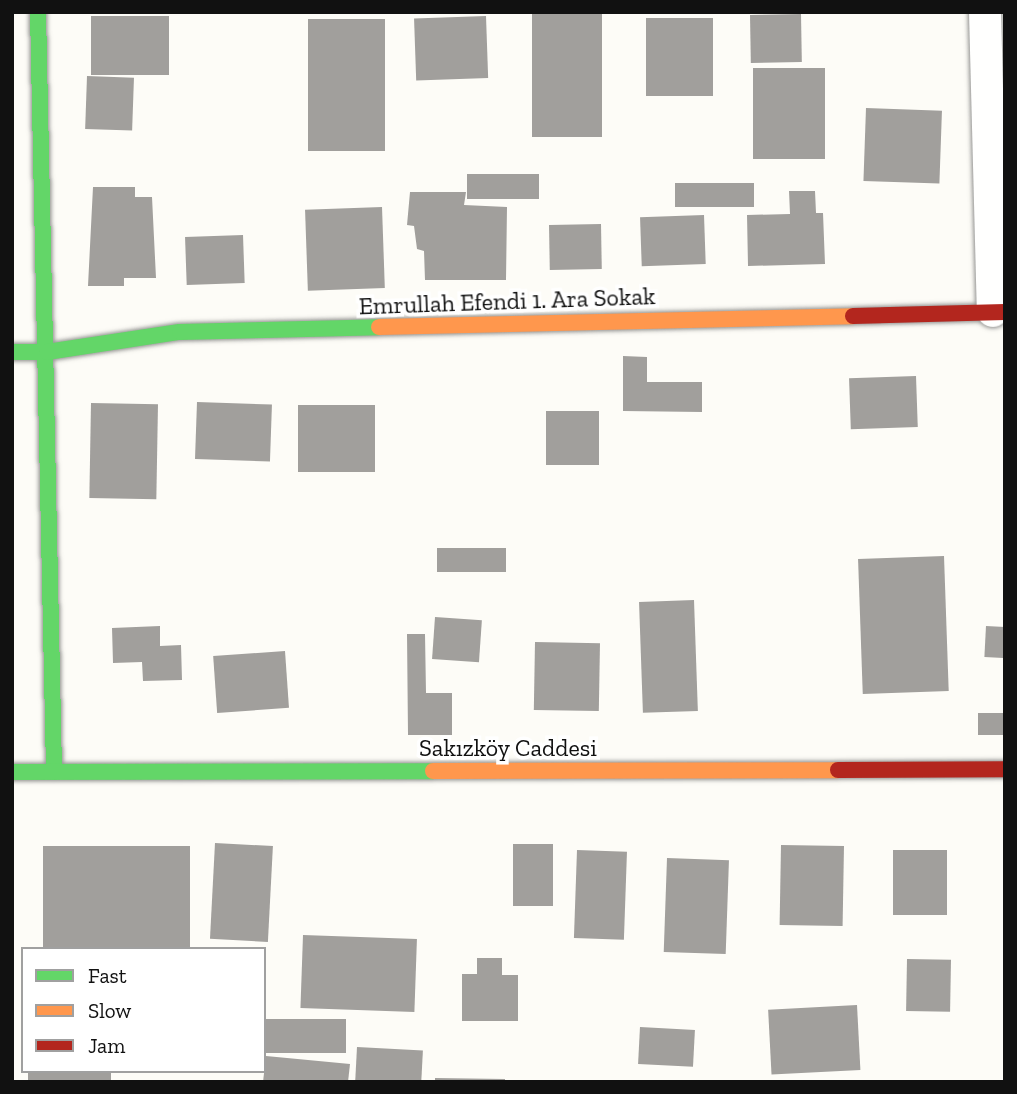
<!DOCTYPE html>
<meta charset="utf-8">
<style>
body{margin:0}
#map{position:relative;width:1017px;height:1094px;overflow:hidden;background:#fdfcf7;font-family:"Zilla Slab",serif}
div>[style]{position:absolute}
.building>*{inset:0;background:#a19f9c;transform-origin:0 0}
.roads{filter:drop-shadow(0 0 2px #979795) drop-shadow(0 0 2px #979795)}
.street>*{height:32px;margin:-16px;padding:0 16px;transform-origin:16px;border-radius:16px;background:#fffffe}
.fast>*{height:16px;margin:-8px;padding:0 8px;transform-origin:8px;border-radius:8px;background:#63d668}
.slow>*{height:16px;margin:-8px;padding:0 8px;transform-origin:8px;border-radius:8px;background:#ff974d}
.jam>*{height:16px;margin:-8px;padding:0 8px;transform-origin:8px;border-radius:8px;background:#b3261e}
span{translate:-50% -50%;white-space:nowrap;text-align:center;line-height:1.15;-webkit-text-stroke:7px #fff;paint-order:stroke}
.street-label{font-size:24px;color:#111}
.frame{position:absolute;inset:0;border:14px solid #111;pointer-events:none}
.legend{position:absolute;left:21px;top:947px;width:245px;height:126px;box-sizing:border-box;background:#fff;border:2px solid #a0a0a0;margin:0;padding:9px 12px;list-style:none;font-size:21px;color:#111}
.legend li{display:flex;align-items:center;gap:14px;height:35px}
.legend b{width:35px;border:2px solid #a0a0a0}
</style>
<div id="map">
<div class="building">
<div style="left:532px;top:14px;width:70px;height:123px"></div>
<div style="left:801px;top:14px;width:48px;height:51px;rotate:89deg"></div>
<div style="left:91px;top:16px;width:78px;height:59px"></div>
<div style="left:486px;top:16px;width:62px;height:72px;rotate:88deg"></div>
<div style="left:646px;top:18px;width:67px;height:78px"></div>
<div style="left:385px;top:19px;width:132px;height:77px;rotate:90deg"></div>
<div style="left:753px;top:68px;width:72px;height:91px"></div>
<div style="left:87px;top:76px;width:47px;height:53px;rotate:2deg"></div>
<div style="left:866px;top:108px;width:76px;height:73px;rotate:2deg"></div>
<div style="left:467px;top:174px;width:72px;height:25px"></div>
<div style="left:675px;top:183px;width:79px;height:24px"></div>
<div style="clip-path:polygon(93px 187px,135px 187px,135px 197px,152px 197px,156px 278px,124px 278px,124px 286px,88px 286px)"></div>
<div style="clip-path:polygon(789px 191px,815px 191px,816px 213px,823px 213px,825px 264px,748px 266px,747px 215px,790px 214px)"></div>
<div style="clip-path:polygon(410px 192px,466px 192px,464px 205px,507px 207px,506px 280px,425px 280px,424px 251px,417px 249px,414px 226px,407px 225px)"></div>
<div style="left:382px;top:207px;width:81px;height:77px;rotate:88deg"></div>
<div style="left:704px;top:215px;width:49px;height:64px;rotate:88deg"></div>
<div style="left:601px;top:224px;width:45px;height:52px;rotate:89deg"></div>
<div style="left:243px;top:235px;width:48px;height:58px;rotate:88deg"></div>
<div style="clip-path:polygon(623px 356px,647px 357px,647px 382px,702px 382px,702px 412px,623px 411px)"></div>
<div style="left:916px;top:376px;width:51px;height:67px;rotate:88deg"></div>
<div style="left:197px;top:402px;width:75px;height:57px;rotate:2deg"></div>
<div style="left:91px;top:403px;width:67px;height:95px;rotate:1deg"></div>
<div style="left:298px;top:405px;width:77px;height:67px"></div>
<div style="left:546px;top:411px;width:53px;height:54px"></div>
<div style="left:437px;top:548px;width:69px;height:24px"></div>
<div style="left:944px;top:556px;width:135px;height:86px;rotate:88deg"></div>
<div style="left:694px;top:600px;width:111px;height:55px;rotate:88deg"></div>
<div style="left:435px;top:617px;width:47px;height:42px;rotate:4deg"></div>
<div style="clip-path:polygon(160px 626px,160px 646px,181px 645px,182px 680px,143px 681px,142px 662px,113px 663px,112px 628px)"></div>
<div style="left:986px;top:626px;width:19px;height:31px;rotate:3deg"></div>
<div style="clip-path:polygon(407px 634px,425px 634px,426px 693px,452px 693px,452px 735px,408px 735px)"></div>
<div style="left:535px;top:642px;width:65px;height:68px;rotate:1deg"></div>
<div style="left:285px;top:651px;width:57px;height:72px;rotate:86deg"></div>
<div style="left:978px;top:713px;width:27px;height:22px"></div>
<div style="left:215px;top:843px;width:58px;height:96px;rotate:3deg"></div>
<div style="left:513px;top:844px;width:40px;height:62px"></div>
<div style="left:781px;top:845px;width:63px;height:80px;rotate:1deg"></div>
<div style="left:190px;top:846px;width:103px;height:147px;rotate:90deg"></div>
<div style="left:577px;top:850px;width:50px;height:88px;rotate:2deg"></div>
<div style="left:893px;top:850px;width:54px;height:65px"></div>
<div style="left:667px;top:858px;width:62px;height:94px;rotate:2deg"></div>
<div style="left:303px;top:935px;width:114px;height:73px;rotate:2deg"></div>
<div style="clip-path:polygon(477px 958px,502px 958px,502px 975px,518px 975px,518px 1021px,462px 1021px,462px 974px,477px 974px)"></div>
<div style="left:907px;top:959px;width:44px;height:52px;rotate:1deg"></div>
<div style="left:857px;top:1005px;width:65px;height:89px;rotate:87deg"></div>
<div style="left:346px;top:1019px;width:34px;height:80px;rotate:90deg"></div>
<div style="left:640px;top:1027px;width:55px;height:37px;rotate:3deg"></div>
<div style="left:357px;top:1047px;width:66px;height:35px;rotate:3deg"></div>
<div style="clip-path:polygon(266px 1056px,350px 1064px,348px 1082px,263px 1082px)"></div>
<div style="left:28px;top:1071px;width:83px;height:11px"></div>
<div style="clip-path:polygon(435px 1078px,505px 1079px,505px 1082px,435px 1082px)"></div>
</div>
<div class="roads">
<div class="street">
<div style="left:985px;top:12px;width:299px;rotate:88.5deg"></div>
</div>
<div class="fast">
<div style="left:38px;top:12px;width:760px;rotate:88.79deg"></div>
<div style="left:12px;top:352px;width:35px"></div>
<div style="left:47px;top:352px;width:134px;rotate:-8.6deg"></div>
<div style="left:180px;top:332px;width:199px;rotate:-1.4deg"></div>
<div style="left:12px;top:772px;width:421px;rotate:-0.1deg"></div>
</div>
<div class="slow">
<div style="left:379px;top:327px;width:474px;rotate:-1.3deg"></div>
<div style="left:433px;top:771px;width:405px;rotate:-0.1deg"></div>
</div>
<div class="jam">
<div style="left:853px;top:316px;width:152px;rotate:-1.5deg"></div>
<div style="left:838px;top:770px;width:167px;rotate:-0.3deg"></div>
</div>
</div>
<div class="street-label">
<span style="left:507px;top:301px;rotate:-2deg">Emrullah Efendi 1. Ara Sokak</span>
<span style="left:508px;top:748px">Sakızköy Caddesi</span>
</div>
<div class="frame"></div>
<ul class="legend">
<li><b style="height:9px;background:#63d668"></b>Fast</li>
<li><b style="height:9px;background:#ff974d"></b>Slow</li>
<li><b style="height:9px;background:#b3261e"></b>Jam</li>
</ul>
</div>
